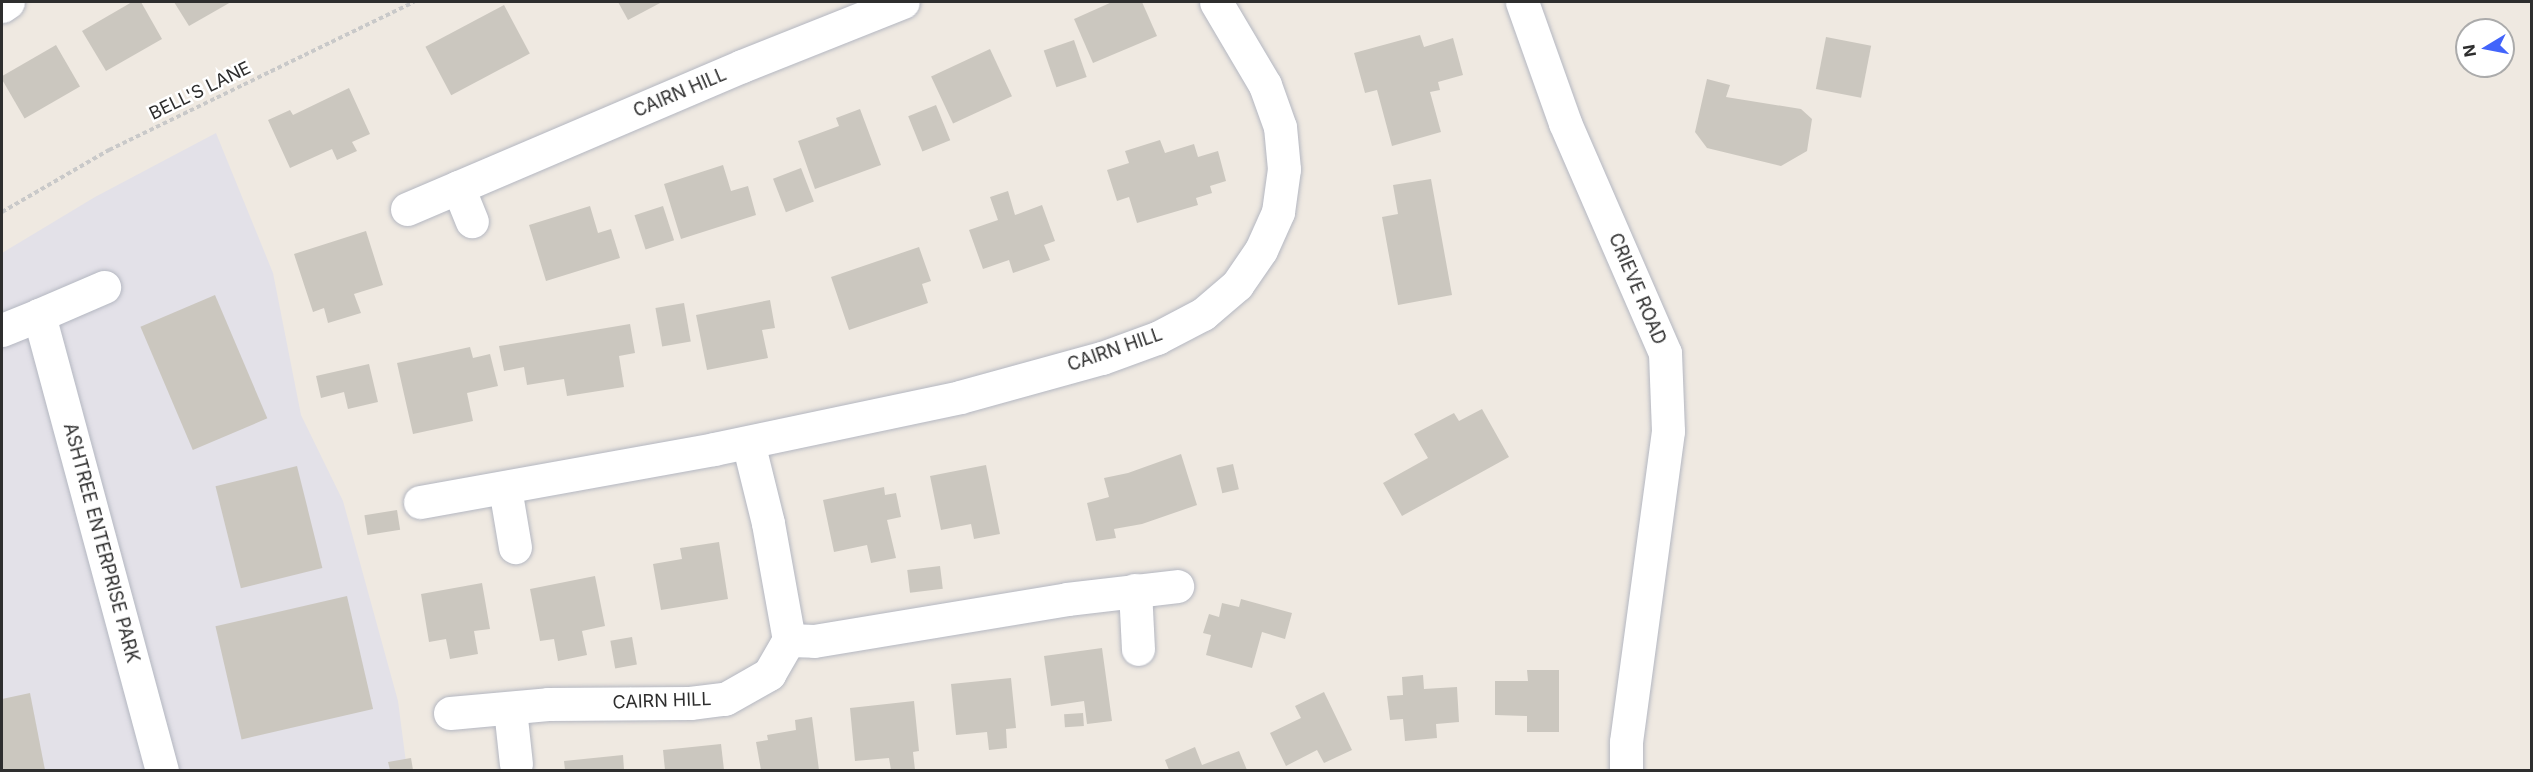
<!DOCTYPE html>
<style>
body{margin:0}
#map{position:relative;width:2533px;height:772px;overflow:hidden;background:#efe9e1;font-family:Inter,sans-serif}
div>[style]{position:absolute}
.industrial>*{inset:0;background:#e3e1e8}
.building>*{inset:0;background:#cbc7bf;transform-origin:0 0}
.path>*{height:4px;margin-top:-2px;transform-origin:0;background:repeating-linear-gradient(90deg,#c9c9c9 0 4.5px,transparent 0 7.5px)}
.roads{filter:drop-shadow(0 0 2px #b4b7c1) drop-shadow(0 0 2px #b4b7c1)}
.minor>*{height:33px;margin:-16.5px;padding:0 16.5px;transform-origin:16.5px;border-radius:16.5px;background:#fff}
span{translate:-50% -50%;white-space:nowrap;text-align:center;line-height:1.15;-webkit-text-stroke:5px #fff;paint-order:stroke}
.street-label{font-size:18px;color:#2e2e2e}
.frame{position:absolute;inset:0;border:3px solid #2e2e2e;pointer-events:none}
.north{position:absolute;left:2455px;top:18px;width:60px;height:60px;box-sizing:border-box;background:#fff;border:2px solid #ababab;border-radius:50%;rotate:260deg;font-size:16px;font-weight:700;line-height:24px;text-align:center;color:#2e2e2e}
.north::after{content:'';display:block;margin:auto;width:21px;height:27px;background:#4264fb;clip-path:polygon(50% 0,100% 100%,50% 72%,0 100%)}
</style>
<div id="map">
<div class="industrial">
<div style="clip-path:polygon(216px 133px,273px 273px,301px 415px,343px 501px,398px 701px,407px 770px,2px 770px,2px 253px,95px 197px)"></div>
</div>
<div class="building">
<div style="clip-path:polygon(132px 2px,141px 2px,162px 39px,106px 71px,82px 31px)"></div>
<div style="clip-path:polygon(174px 2px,231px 2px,189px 26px)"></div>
<div style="clip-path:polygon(618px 2px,662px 2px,628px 20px)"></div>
<div style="clip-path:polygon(1112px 2px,1142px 2px,1157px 36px,1093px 63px,1074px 19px)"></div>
<div style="left:504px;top:5px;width:55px;height:89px;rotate:62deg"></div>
<div style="clip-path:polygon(1420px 35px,1424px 47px,1453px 38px,1463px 75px,1438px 82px,1440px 90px,1430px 92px,1441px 132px,1392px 146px,1377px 90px,1365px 93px,1354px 53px)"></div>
<div style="left:1826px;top:37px;width:46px;height:53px;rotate:11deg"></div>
<div style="left:1074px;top:40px;width:39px;height:32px;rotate:71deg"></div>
<div style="left:56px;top:45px;width:48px;height:64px;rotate:60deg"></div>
<div style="left:990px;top:49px;width:52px;height:65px;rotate:65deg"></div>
<div style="clip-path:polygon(1707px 79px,1730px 85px,1726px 97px,1801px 109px,1812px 119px,1807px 151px,1781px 166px,1707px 148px,1695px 132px)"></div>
<div style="clip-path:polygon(349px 88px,370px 134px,352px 142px,357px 151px,337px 160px,332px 149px,290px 168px,268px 120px,290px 110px,293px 115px)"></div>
<div style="left:936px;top:105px;width:38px;height:30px;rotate:68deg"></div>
<div style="clip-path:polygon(860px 109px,881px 165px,815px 189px,798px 141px,839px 126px,836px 118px)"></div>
<div style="clip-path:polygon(1160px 140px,1165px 153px,1194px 144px,1198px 157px,1218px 151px,1226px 181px,1210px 186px,1212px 193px,1196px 198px,1198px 205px,1137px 223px,1129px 197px,1117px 201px,1107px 170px,1129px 163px,1125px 151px)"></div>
<div style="clip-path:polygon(723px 165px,731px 191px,748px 186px,756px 215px,681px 239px,664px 184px)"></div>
<div style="left:801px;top:168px;width:36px;height:30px;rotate:69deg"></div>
<div style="clip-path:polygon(1431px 179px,1452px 295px,1398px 305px,1382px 217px,1398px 214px,1393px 185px)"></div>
<div style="clip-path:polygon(1008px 191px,1015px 215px,1042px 205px,1055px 241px,1044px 245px,1050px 260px,1013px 273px,1009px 260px,983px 269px,969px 230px,998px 220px,990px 197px)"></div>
<div style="clip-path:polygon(590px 206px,598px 233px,611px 229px,620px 258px,546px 281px,529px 225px)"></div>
<div style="left:663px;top:206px;width:36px;height:30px;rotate:72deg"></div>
<div style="clip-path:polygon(366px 231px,383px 285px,354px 294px,361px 313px,328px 323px,324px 308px,313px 312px,294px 254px)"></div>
<div style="clip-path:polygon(919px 247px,931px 281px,922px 284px,928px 303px,849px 330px,831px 277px)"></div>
<div style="left:215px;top:295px;width:134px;height:81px;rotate:67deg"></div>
<div style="clip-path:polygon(770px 300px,775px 328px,762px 330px,768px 358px,707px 370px,696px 315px)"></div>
<div style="left:684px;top:303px;width:39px;height:29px;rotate:80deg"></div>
<div style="clip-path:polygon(630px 324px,635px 353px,619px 356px,624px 387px,567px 396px,564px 379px,527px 385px,524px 367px,504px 371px,499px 346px)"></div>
<div style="clip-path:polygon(470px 347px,473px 358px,490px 354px,498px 386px,467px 393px,473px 421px,413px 434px,397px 363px)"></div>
<div style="clip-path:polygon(369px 364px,378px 402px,348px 409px,344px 392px,321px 398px,316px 376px)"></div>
<div style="clip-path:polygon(1482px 409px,1509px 457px,1402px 516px,1383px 483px,1428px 458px,1414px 434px,1454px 413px,1459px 421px)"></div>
<div style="clip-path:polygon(1181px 454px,1197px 505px,1142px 524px,1114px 529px,1116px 538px,1096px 541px,1087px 503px,1109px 497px,1104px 478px,1128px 473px)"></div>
<div style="left:1233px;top:464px;width:26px;height:17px;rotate:77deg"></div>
<div style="clip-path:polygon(986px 465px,1000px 534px,974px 539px,971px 524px,941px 530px,930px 476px)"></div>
<div style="left:297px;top:466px;width:105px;height:84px;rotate:76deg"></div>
<div style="clip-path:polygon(884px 487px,885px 495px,896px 493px,901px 517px,887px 520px,896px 558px,871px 563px,867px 545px,834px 552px,823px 500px)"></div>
<div style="left:397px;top:510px;width:20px;height:33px;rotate:81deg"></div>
<div style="clip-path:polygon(719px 542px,728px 599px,661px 610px,653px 564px,682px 559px,680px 548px)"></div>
<div style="left:940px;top:566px;width:23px;height:33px;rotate:83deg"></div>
<div style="clip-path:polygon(595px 576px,605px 626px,582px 631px,587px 655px,558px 661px,554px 639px,540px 641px,530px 589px)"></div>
<div style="clip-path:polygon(482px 583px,490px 629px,474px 631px,478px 654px,450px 659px,446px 639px,429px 642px,421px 594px)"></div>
<div style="left:347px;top:596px;width:116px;height:135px;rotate:77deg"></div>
<div style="clip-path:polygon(1241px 599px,1292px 613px,1285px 639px,1262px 632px,1252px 668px,1206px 655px,1211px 635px,1203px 633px,1209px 614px,1219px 617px,1222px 603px,1239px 607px)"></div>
<div style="left:632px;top:637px;width:28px;height:22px;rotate:80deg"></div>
<div style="clip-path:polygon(1102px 648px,1112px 721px,1087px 724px,1084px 701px,1051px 706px,1044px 656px)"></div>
<div style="clip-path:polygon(1527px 670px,1559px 670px,1559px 732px,1527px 732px,1527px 716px,1495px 715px,1495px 681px,1528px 681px)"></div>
<div style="clip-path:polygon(1423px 675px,1424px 689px,1457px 687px,1459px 722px,1436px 724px,1437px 738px,1405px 741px,1403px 719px,1390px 720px,1387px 696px,1403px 695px,1402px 677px)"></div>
<div style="clip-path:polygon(1011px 678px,1016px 728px,1006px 729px,1007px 748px,989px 750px,987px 732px,956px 735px,951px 684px)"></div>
<div style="clip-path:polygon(1324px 692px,1352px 750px,1324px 763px,1317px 750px,1286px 766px,1270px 733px,1301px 718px,1295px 706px)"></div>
<div style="clip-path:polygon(30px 693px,45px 770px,2px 770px,2px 699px)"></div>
<div style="clip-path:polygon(914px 701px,919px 751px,913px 752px,915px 770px,891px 770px,889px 758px,855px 761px,850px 708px)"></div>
<div style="left:1083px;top:713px;width:13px;height:19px;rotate:86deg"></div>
<div style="clip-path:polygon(812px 717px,819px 770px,761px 770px,756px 742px,768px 740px,767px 735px,796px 730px,795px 720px)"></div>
<div style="clip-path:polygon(721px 744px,724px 770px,665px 770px,663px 750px)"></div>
<div style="clip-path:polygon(1195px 747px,1202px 765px,1239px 751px,1247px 770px,1169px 770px,1165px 760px)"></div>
<div style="clip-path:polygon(623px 755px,624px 770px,565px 770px,564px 761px)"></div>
<div style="clip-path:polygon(411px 758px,413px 770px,390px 770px,388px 762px)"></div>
</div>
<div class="path">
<div style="left:2px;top:212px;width:124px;rotate:-30.1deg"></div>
<div style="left:109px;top:150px;width:339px;rotate:-25.9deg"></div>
</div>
<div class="roads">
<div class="minor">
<div style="left:1522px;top:2px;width:128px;rotate:70.4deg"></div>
<div style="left:1565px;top:123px;width:251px;rotate:66.5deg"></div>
<div style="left:1665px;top:353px;width:78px;rotate:87.8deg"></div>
<div style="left:1668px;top:431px;width:314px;rotate:97.7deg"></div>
<div style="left:1626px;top:742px;width:28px;rotate:90deg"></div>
<div style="left:2px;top:6px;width:7px;rotate:-34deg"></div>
<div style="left:458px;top:187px;width:37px;rotate:68deg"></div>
<div style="left:407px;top:209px;width:364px;rotate:-23.1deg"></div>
<div style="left:742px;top:66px;width:173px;rotate:-21.7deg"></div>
<div style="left:39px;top:315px;width:71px;rotate:-23.3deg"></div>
<div style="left:2px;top:330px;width:40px;rotate:-22deg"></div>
<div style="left:39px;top:315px;width:471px;rotate:74.9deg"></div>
<div style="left:505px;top:488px;width:60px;rotate:80.4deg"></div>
<div style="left:420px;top:502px;width:299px;rotate:-10.2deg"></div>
<div style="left:714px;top:449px;width:251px;rotate:-11.9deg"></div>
<div style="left:960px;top:397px;width:147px;rotate:-15.4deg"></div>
<div style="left:1102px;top:358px;width:59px;rotate:-20deg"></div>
<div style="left:1157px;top:338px;width:52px;rotate:-27.6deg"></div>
<div style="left:1203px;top:314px;width:45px;rotate:-40.5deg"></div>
<div style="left:1237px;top:285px;width:42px;rotate:-55.6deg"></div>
<div style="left:1261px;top:250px;width:42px;rotate:-65.9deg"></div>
<div style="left:1278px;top:212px;width:43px;rotate:-82.1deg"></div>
<div style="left:1284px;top:169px;width:42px;rotate:-95.4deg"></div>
<div style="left:1280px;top:127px;width:45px;rotate:-109.7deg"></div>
<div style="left:1265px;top:85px;width:96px;rotate:-120.6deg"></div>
<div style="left:1135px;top:590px;width:59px;rotate:87.1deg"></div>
<div style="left:789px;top:640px;width:25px;rotate:2deg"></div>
<div style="left:814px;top:641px;width:256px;rotate:-9.4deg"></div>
<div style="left:1067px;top:599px;width:111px;rotate:-6.7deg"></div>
<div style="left:510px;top:709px;width:55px;rotate:83.8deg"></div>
<div style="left:450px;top:713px;width:98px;rotate:-5.2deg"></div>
<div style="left:548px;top:704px;width:142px;rotate:-0.4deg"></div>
<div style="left:690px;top:703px;width:35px;rotate:-7deg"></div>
<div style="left:725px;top:699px;width:51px;rotate:-29.6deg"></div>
<div style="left:769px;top:674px;width:39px;rotate:-60deg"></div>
<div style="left:789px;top:640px;width:119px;rotate:-100.2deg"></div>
<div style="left:768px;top:523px;width:83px;rotate:-103.9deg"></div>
</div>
</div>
<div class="street-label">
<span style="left:200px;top:91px;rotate:-26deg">BELL'S LANE</span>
<span style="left:680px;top:93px;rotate:-23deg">CAIRN HILL</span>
<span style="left:1637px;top:289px;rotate:67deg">CRIEVE ROAD</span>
<span style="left:1115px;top:350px;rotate:-19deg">CAIRN HILL</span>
<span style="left:101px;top:543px;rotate:75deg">ASHTREE ENTERPRISE PARK</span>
<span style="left:662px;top:701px;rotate:-2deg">CAIRN HILL</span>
</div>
<div class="frame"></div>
<div class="north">N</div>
</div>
